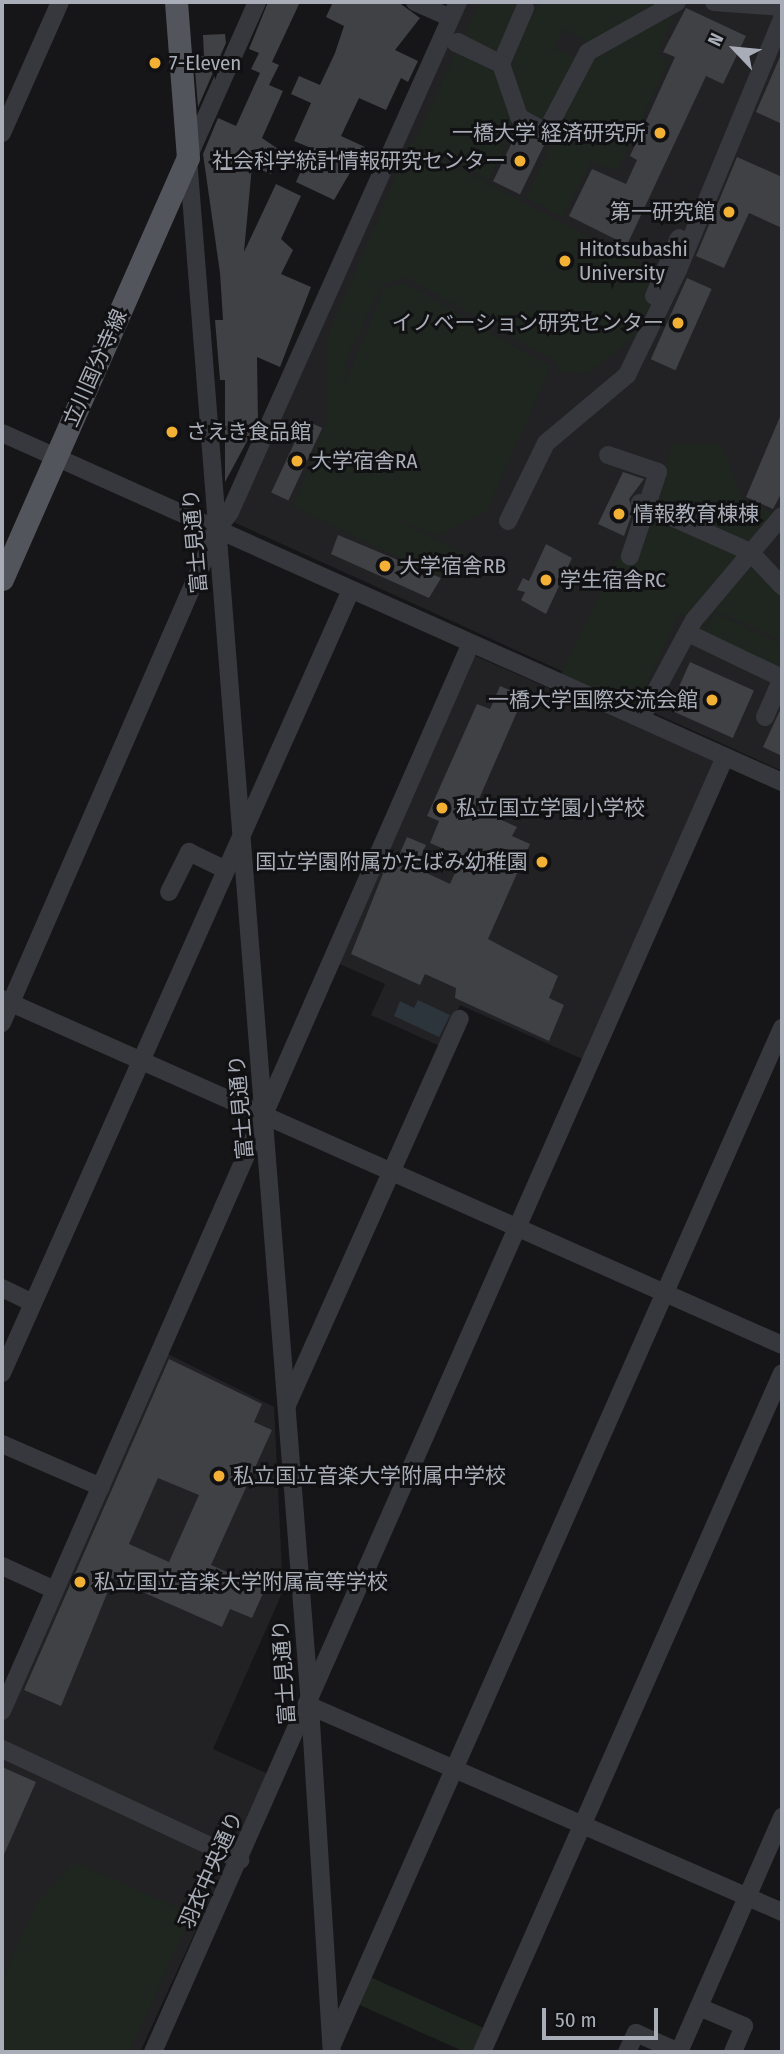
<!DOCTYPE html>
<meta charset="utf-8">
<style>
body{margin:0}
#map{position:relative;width:784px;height:2054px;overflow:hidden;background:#161618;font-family:"Fira Sans Condensed","Noto Sans JP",sans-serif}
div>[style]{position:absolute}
.built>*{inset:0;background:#222225}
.green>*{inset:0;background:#1e261f}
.water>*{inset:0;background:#2c353c}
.building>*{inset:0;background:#404145;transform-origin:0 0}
.minor>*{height:18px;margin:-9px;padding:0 9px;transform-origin:9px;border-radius:9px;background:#37383d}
.major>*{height:23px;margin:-11.5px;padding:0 11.5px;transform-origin:11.5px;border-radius:11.5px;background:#53555c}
.dots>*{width:19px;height:19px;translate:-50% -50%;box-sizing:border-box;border:4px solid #111113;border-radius:50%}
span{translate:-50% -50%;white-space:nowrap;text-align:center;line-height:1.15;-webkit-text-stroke:6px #111113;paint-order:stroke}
.poi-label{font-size:21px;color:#a8adb8}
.left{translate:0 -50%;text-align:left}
.right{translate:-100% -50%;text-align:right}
.street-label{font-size:21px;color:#a8adb8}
.frame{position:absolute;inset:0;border:4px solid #a8adb8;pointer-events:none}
.north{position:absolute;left:700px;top:14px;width:70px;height:70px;-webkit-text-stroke:5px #111113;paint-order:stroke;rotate:296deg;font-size:19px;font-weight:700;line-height:28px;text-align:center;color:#a8adb8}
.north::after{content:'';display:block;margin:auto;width:24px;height:32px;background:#a8adb8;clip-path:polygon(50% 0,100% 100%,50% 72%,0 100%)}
.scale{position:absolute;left:542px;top:2008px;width:116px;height:32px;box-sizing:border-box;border:4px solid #a8adb8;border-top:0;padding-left:9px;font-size:21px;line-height:24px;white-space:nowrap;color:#a8adb8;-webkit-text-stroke:5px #111113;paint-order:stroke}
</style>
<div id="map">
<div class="built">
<div style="clip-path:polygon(467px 2px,782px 2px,782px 771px,229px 520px)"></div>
<div style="clip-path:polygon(471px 654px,718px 763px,587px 1061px,460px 1005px,442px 1047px,371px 1015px,385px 984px,335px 962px)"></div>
<div style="clip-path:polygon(164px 1352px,274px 1407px,283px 1591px,213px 1749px,268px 1774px,235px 1849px,2px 1746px,2px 1717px)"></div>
<div style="clip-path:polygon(2px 1758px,219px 1858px,223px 1871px,140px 2052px,2px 2052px)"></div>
</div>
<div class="green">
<div style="clip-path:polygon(480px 2px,520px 2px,497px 55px,462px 40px)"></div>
<div style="clip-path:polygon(541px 2px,667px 2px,588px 43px,563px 29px,554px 48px,579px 59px,543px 122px,522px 107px,511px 69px,524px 28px)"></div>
<div style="clip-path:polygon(674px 15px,657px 53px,669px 61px,617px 171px,591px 161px,563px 217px,526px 198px,592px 58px)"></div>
<div style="clip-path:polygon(458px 48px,502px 72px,514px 126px,489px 180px,414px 142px)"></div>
<div style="clip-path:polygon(410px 142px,661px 275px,643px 330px,587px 374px,558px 371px,555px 361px,405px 277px,381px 286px,346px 359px,345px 384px,384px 289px,404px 283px,551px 367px,487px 510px,439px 536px,387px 516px,467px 554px,438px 576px,293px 507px,327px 420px,328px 336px)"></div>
<div style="clip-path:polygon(673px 443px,721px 444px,743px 500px,780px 516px,749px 549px,651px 506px)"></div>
<div style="clip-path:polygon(650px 510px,745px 554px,691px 618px,679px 613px,637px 707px,561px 674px,619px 554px,634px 562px)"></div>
<div style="clip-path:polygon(750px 556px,782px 590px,782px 641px,714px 610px,706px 625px,697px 621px)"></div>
<div style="clip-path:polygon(715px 613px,782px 644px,779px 673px,691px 633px,696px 623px,707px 628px)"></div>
<div style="clip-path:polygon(74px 1862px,192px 1914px,129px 2052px,2px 2052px,2px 1980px,36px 1904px)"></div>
<div style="clip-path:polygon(368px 1976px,488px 2030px,478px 2052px,465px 2052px,355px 2003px)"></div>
</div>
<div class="water">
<div style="clip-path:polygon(418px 1000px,450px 1015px,439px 1037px,394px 1016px,400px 1001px,414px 1008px)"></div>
</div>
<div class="building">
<div style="clip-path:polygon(268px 2px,300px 2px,272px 62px,279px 65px,269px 85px,283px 91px,262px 138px,281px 151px,271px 174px,252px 166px,244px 252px,276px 184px,301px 196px,281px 239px,293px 250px,281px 274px,311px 287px,280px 367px,257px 357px,258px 421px,225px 482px,225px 380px,220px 380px,215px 320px,223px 320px,220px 273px,203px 154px,218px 118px,236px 126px,260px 73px,251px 69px,259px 53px,249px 49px)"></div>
<div style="clip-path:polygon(333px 2px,398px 2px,420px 18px,395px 50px,418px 61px,408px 82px,401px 78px,386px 110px,359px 98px,341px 136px,365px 147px,334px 200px,296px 182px,311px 148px,294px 141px,311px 103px,291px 94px,299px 76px,320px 85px,335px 53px,344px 26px,326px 17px)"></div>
<div style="clip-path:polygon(686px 8px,746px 36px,723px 84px,706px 76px,627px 245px,569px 216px,592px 169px,626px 184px,637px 160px,630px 156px,675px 57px,663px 52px)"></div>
<div style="clip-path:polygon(225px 34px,226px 43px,198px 107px,194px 57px,204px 56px,203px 35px)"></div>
<div style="clip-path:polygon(782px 52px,782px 124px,756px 112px)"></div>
<div style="left:518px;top:130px;width:30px;height:57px;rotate:26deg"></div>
<div style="clip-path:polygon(737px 157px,782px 177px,782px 228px,749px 213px,724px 268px,696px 256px)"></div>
<div style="left:687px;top:278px;width:27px;height:89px;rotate:24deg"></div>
<div style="clip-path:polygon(782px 412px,782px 492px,773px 509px,746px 497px)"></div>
<div style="left:305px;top:420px;width:19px;height:80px;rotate:25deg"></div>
<div style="clip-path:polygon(623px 472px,644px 479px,629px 499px,633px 511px,624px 536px,598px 524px)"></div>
<div style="clip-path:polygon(338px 535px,441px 578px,429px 598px,331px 554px)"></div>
<div style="clip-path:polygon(546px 544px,572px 558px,546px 614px,521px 600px,525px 592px,517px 590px,523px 578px,529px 581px)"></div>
<div style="left:690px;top:662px;width:70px;height:52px;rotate:24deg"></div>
<div style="clip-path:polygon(500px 686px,524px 696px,475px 808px,517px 827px,512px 836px,530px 844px,488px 939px,558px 976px,549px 998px,564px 1005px,549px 1041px,455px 998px,456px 988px,425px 974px,420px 985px,351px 954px,384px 871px,397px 860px,407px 837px,426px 845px,416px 868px,450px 884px,462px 857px,430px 843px,439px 821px,427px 816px,477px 704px,490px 709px)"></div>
<div style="clip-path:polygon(782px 706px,782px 756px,763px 747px)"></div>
<div style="clip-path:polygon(evenodd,169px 1359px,262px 1404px,254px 1422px,272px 1430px,211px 1565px,265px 1589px,252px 1618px,230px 1609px,222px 1627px,113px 1579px,61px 1706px,24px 1690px,169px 1359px,158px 1478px,199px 1495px,169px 1562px,129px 1544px,158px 1478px)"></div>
<div style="clip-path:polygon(2px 1767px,36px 1782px,2px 1859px)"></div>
</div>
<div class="minor">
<div style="left:257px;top:2px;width:171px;rotate:113.9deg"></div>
<div style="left:188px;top:158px;width:1553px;rotate:85.49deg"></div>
<div style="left:310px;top:1706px;width:347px;rotate:86.4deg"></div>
<div style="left:415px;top:2px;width:39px;rotate:24deg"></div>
<div style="left:714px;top:2px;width:68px;rotate:4.2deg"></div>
<div style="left:525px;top:8px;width:61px;rotate:113.2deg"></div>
<div style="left:501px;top:64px;width:56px;rotate:71.2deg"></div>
<div style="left:519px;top:117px;width:31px;rotate:29deg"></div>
<div style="left:546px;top:132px;width:90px;rotate:-62.3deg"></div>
<div style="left:588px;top:52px;width:102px;rotate:-29.3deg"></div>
<div style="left:458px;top:42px;width:48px;rotate:27.1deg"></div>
<div style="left:501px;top:64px;width:50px;rotate:-155deg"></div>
<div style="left:456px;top:43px;width:2px;rotate:-27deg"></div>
<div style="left:2px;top:133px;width:143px;rotate:-66.1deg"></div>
<div style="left:654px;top:296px;width:63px;rotate:-66.7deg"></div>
<div style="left:2px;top:433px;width:855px;rotate:24.11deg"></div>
<div style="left:608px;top:455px;width:53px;rotate:18.8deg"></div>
<div style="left:658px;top:472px;width:89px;rotate:108.4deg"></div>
<div style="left:640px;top:503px;width:120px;rotate:24deg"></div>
<div style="left:750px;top:552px;width:47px;rotate:46.7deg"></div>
<div style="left:508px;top:521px;width:87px;rotate:-64deg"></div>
<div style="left:546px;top:443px;width:106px;rotate:-40deg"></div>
<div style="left:627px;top:375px;width:117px;rotate:-64.1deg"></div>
<div style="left:678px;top:270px;width:272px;rotate:-67.5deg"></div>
<div style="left:688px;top:633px;width:104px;rotate:25.6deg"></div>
<div style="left:645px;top:711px;width:103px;rotate:-61.7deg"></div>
<div style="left:694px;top:620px;width:136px;rotate:-49.8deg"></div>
<div style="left:765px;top:717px;width:43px;rotate:-66.4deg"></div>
<div style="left:169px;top:892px;width:45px;rotate:-63.4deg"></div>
<div style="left:189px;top:852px;width:41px;rotate:25.9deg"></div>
<div style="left:2px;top:999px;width:853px;rotate:23.92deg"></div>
<div style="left:2px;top:1023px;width:538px;rotate:-66.44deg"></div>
<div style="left:217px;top:530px;width:22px;rotate:-54deg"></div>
<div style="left:230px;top:512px;width:559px;rotate:-65.91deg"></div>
<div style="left:2px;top:1288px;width:34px;rotate:26deg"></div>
<div style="left:2px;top:1373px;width:857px;rotate:-65.98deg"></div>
<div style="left:287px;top:1405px;width:423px;rotate:-65.9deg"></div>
<div style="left:2px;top:1444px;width:108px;rotate:23.5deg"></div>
<div style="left:2px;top:1566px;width:58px;rotate:24.4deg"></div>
<div style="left:310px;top:1706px;width:515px;rotate:23.58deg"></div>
<div style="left:2px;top:1711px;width:1166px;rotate:-66.29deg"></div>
<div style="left:2px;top:1749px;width:263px;rotate:25deg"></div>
<div style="left:699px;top:2007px;width:49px;rotate:22.9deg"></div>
<div style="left:744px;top:2026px;width:28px;rotate:113deg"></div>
<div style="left:333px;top:2043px;width:1110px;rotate:-66.14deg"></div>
<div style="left:153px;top:2052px;width:1416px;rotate:-66.17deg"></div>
<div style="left:482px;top:2052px;width:742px;rotate:-66.16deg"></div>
<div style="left:627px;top:2052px;width:21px;rotate:-65deg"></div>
<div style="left:636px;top:2033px;width:47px;rotate:23.8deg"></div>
<div style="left:679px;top:2052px;width:257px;rotate:-66.3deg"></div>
</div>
<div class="major">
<div style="left:2px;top:579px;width:460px;rotate:-66.2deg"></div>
<div style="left:188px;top:158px;width:156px;rotate:-94.4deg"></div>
</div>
<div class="dots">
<div style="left:155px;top:63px;background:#f2b134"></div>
<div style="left:660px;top:133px;background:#f2b134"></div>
<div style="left:520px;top:161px;background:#f2b134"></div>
<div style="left:729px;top:212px;background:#f2b134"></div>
<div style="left:565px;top:261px;background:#f2b134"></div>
<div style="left:678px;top:323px;background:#f2b134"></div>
<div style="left:172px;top:432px;background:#f2b134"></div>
<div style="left:297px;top:461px;background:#f2b134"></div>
<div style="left:619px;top:514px;background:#f2b134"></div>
<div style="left:385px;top:566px;background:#f2b134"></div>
<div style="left:546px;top:580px;background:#f2b134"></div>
<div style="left:712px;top:700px;background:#f2b134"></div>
<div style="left:442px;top:808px;background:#f2b134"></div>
<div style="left:542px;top:862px;background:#f2b134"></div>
<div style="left:219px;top:1476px;background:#f2b134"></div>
<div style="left:80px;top:1582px;background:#f2b134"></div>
</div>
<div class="poi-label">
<span class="left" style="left:169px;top:63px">7-Eleven</span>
<span class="right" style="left:646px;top:133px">一橋大学 経済研究所</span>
<span class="right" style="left:506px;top:161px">社会科学統計情報研究センター</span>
<span class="right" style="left:715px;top:212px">第一研究館</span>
<span class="left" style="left:579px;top:261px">Hitotsubashi<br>University</span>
<span class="right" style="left:664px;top:323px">イノベーション研究センター</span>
<span class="left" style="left:186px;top:432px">さえき食品館</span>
<span class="left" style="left:311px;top:461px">大学宿舎RA</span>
<span class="left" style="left:633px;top:514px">情報教育棟棟</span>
<span class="left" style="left:399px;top:566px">大学宿舎RB</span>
<span class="left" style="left:560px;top:580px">学生宿舎RC</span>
<span class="right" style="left:698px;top:700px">一橋大学国際交流会館</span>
<span class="left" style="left:456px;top:808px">私立国立学園小学校</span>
<span class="right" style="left:528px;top:862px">国立学園附属かたばみ幼稚園</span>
<span class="left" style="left:233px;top:1476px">私立国立音楽大学附属中学校</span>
<span class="left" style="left:94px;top:1582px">私立国立音楽大学附属高等学校</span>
</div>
<div class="street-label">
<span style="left:95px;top:368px;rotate:-66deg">立川国分寺線</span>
<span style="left:195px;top:541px;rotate:-95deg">富士見通り</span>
<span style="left:241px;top:1107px;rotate:-95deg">富士見通り</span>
<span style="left:284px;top:1672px;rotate:-94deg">富士見通り</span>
<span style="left:211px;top:1870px;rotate:-66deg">羽衣中央通り</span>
</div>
<div class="frame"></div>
<div class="north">N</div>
<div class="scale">50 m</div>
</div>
